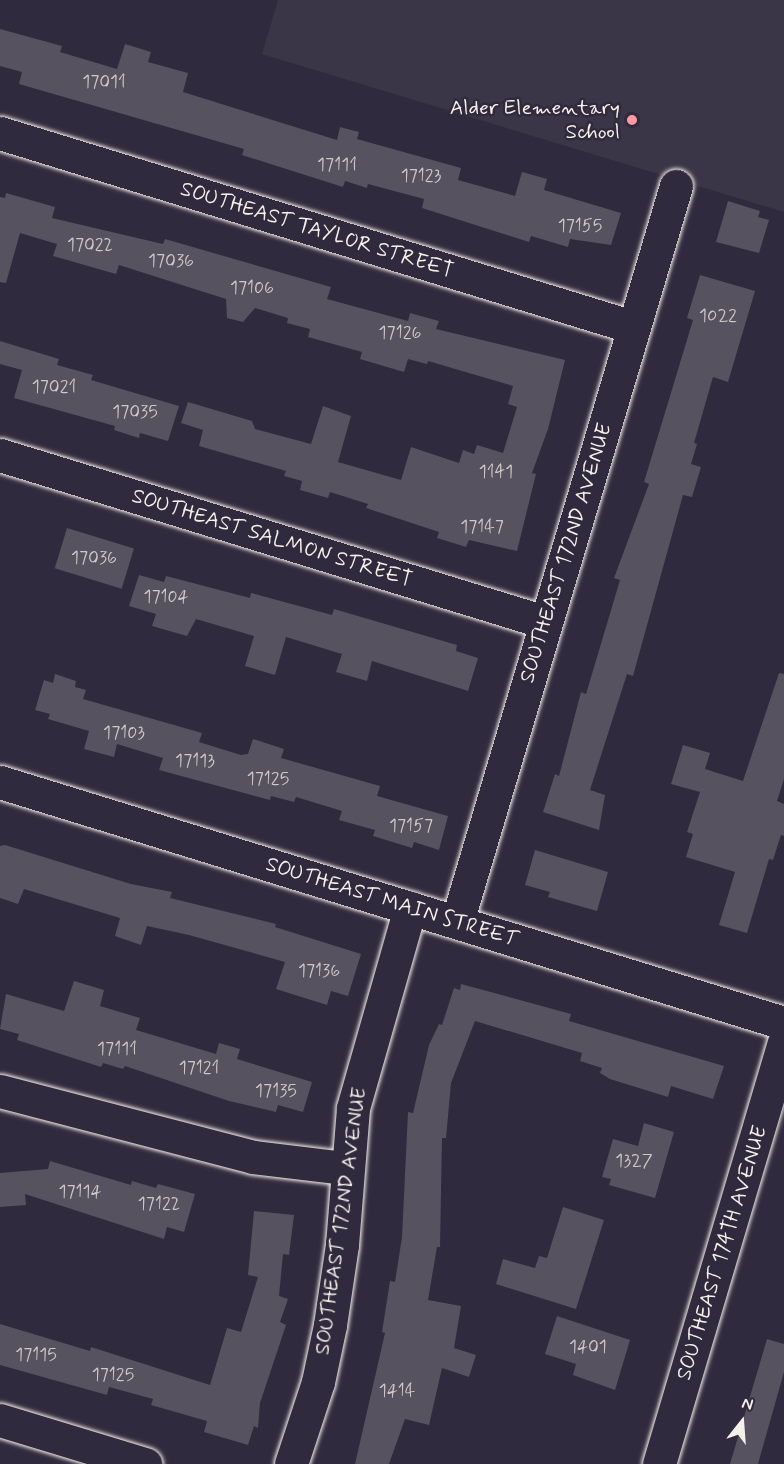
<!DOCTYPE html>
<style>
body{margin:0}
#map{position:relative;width:784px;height:1464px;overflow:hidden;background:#2f2a3d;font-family:Mynerve,sans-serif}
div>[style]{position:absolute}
.built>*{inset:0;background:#3b3647}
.building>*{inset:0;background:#56525f;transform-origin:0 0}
.roads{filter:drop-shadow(0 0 2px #f4f1e8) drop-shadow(0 0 2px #f4f1e8)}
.minor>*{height:33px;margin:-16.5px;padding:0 16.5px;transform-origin:16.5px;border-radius:16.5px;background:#2f2a3d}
.dots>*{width:16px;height:16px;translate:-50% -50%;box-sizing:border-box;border:3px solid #2f2a3d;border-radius:50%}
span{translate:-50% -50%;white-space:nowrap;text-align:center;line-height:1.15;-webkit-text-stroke:5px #2f2a3d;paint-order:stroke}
.number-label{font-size:18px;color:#ccc9c6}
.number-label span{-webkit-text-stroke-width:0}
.poi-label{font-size:21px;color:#f4f1e8}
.right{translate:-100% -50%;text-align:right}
.street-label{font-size:21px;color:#f4f1e8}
.north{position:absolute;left:712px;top:1392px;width:60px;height:60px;-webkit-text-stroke:4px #2f2a3d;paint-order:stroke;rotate:17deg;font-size:16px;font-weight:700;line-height:24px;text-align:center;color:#f4f1e8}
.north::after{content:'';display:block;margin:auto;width:21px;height:27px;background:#f4f1e8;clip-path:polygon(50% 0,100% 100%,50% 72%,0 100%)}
</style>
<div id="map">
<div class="built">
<div style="clip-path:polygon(278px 0,784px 0,784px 212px,262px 54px)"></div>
</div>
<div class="building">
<div style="clip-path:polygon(0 29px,62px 46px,60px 52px,117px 69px,125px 44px,151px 52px,148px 62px,188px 73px,183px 92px,337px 140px,340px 127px,359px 132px,357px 139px,461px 168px,458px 180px,515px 196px,522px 172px,547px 179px,544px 190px,621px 213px,611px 245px,570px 239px,568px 247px,531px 236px,529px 242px,422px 208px,424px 199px,368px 184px,367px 188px,345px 181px,343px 187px,242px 155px,244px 149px,19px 84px,22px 72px,0 66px)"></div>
<div style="clip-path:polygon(6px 193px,55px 207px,52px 218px,163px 244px,165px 239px,331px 287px,327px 299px,408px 321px,410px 313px,439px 321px,436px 329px,565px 360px,548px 429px,532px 473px,536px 474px,517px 551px,469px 540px,466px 547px,437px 538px,439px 532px,366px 508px,368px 504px,330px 492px,328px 498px,300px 490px,302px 481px,284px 476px,286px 471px,199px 446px,203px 430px,181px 423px,188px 402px,252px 421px,255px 429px,311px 444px,323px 406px,351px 416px,338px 462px,401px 480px,411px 447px,459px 463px,463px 450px,474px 454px,477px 445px,503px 453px,517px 407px,508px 404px,513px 386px,428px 361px,427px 364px,408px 359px,404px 372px,360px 359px,362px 352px,308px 337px,310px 329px,287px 323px,288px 318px,255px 308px,243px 322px,227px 318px,226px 299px,119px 265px,116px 274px,53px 256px,57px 244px,20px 233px,6px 283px,0 282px,0 197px,5px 198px)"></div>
<div style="clip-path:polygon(728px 201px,760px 211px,758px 217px,769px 220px,759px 253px,716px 242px)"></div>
<div style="clip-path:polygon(700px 275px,755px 291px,728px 382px,713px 377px,694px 443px,697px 444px,691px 464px,701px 467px,692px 497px,683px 495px,633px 676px,627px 674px,590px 790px,605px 795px,599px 830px,543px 812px,555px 774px,559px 776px,581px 692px,586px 694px,620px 580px,614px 578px,649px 484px,644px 482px,693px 320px,687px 318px)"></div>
<div style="clip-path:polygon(0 341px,59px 359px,57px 365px,93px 375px,91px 380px,179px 406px,168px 441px,140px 433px,139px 438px,114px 430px,115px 426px,14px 398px,22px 370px,0 364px)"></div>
<div style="left:67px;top:528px;width:70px;height:42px;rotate:17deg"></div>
<div style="clip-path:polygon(139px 575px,164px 582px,166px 576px,250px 598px,251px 593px,332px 615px,334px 609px,457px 645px,456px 651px,478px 658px,468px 691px,372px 661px,367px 681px,336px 672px,342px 654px,286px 637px,275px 675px,245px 666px,254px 636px,196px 619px,187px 636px,152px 626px,156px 614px,129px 606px)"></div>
<div style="clip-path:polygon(779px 673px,784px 674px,784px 779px,777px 801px,784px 804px,784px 836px,781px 835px,773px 860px,769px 859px,747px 933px,719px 925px,735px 872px,686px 857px,693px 834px,687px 832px,700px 792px,671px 784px,683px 745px,710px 753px,705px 769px,743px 781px)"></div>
<div style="clip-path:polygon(55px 674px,76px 681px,75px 687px,86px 690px,83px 699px,202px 733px,199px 742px,241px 755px,248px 754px,253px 739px,284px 749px,281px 758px,380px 786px,377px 796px,448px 816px,439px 850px,414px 842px,412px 848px,373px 836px,375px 830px,339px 820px,342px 811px,296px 797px,294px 802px,271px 796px,270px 800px,159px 770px,163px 758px,117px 744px,114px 757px,84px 749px,89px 731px,48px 719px,50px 714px,35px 710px,44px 680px,53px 683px)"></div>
<div style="clip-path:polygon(5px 845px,131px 884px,172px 892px,170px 898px,276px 924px,275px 927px,361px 954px,348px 996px,331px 991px,327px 1005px,276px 989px,285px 962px,189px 935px,147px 926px,141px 945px,115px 936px,120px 918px,24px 889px,18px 904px,0 898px,0 846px)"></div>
<div style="clip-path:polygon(535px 850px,608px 872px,597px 911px,548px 897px,550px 892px,525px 885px)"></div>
<div style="clip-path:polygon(74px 981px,104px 990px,100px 1006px,140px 1018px,136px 1030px,216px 1054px,219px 1043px,240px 1049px,237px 1059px,312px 1082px,303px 1112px,278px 1105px,276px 1112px,229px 1101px,125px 1066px,123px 1069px,103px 1063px,101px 1067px,17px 1040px,19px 1034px,0 1029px,6px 994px,64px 1011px)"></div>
<div style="clip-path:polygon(461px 984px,571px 1014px,569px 1021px,724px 1066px,713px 1099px,671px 1086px,668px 1097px,610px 1079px,600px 1073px,602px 1068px,580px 1061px,582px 1053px,475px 1021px,451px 1083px,446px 1138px,442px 1138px,440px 1247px,437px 1247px,428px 1300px,461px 1306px,454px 1348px,476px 1355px,469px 1377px,442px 1368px,429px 1425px,405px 1419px,389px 1464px,355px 1464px,385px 1333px,382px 1332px,390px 1281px,395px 1282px,402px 1237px,408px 1112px,413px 1113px,429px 1045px,439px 1024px,442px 1025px,454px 988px,460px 990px)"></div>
<div style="clip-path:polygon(644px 1123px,674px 1132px,655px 1198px,609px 1185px,611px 1179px,602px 1177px,613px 1139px,638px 1146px)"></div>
<div style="clip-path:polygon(50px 1161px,131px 1185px,132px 1181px,156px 1188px,158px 1184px,195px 1194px,184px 1232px,167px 1227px,164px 1239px,25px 1194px,26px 1205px,0 1207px,0 1173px,48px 1169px)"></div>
<div style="clip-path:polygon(563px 1207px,604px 1220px,576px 1309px,496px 1284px,503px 1259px,535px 1268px,539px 1256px,547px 1258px)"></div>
<div style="clip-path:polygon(254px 1211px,294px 1215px,289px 1255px,283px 1254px,279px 1296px,288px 1299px,280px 1322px,286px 1325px,260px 1403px,258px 1428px,254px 1426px,248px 1445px,204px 1432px,207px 1421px,151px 1405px,153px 1399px,109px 1387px,107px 1395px,0 1365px,0 1324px,90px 1351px,91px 1347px,210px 1385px,227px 1328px,241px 1332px,258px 1277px,248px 1275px)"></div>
<div style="clip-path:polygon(557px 1316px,630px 1340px,615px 1390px,573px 1375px,576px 1364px,545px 1354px)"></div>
<div style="clip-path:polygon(767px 1339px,784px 1344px,784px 1372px,758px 1464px,730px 1464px)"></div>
</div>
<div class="roads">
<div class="minor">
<div style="left:0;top:133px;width:662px;rotate:17.04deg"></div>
<div style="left:0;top:455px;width:570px;rotate:17.04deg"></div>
<div style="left:0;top:782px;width:820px;rotate:17.09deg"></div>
<div style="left:457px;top:922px;width:768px;rotate:-73.43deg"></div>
<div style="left:0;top:1091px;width:261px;rotate:14.6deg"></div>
<div style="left:253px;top:1157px;width:93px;rotate:6.8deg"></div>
<div style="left:0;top:1420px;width:152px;rotate:16.9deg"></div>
<div style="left:291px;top:1464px;width:86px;rotate:-71.8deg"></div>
<div style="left:318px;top:1382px;width:58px;rotate:-78.1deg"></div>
<div style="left:330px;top:1325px;width:81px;rotate:-81.5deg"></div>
<div style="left:342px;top:1245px;width:137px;rotate:-85.4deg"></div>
<div style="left:353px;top:1108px;width:208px;rotate:-74.1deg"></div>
<div style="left:659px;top:1464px;width:439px;rotate:-73.5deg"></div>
</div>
</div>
<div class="dots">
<div style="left:632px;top:120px;background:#ff9aa2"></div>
</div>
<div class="number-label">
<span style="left:104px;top:82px">17011</span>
<span style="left:337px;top:165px">17111</span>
<span style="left:421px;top:176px">17123</span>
<span style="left:580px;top:226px">17155</span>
<span style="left:90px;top:245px">17022</span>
<span style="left:171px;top:261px">17036</span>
<span style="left:252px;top:288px">17106</span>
<span style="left:718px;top:316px">1022</span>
<span style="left:400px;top:333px">17126</span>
<span style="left:54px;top:387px">17021</span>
<span style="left:135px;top:412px">17035</span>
<span style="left:496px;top:472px">1141</span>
<span style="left:482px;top:527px">17147</span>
<span style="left:94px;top:558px">17036</span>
<span style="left:166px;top:597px">17104</span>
<span style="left:124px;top:733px">17103</span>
<span style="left:195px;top:761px">17113</span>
<span style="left:268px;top:779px">17125</span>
<span style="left:411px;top:826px">17157</span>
<span style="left:319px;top:971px">17136</span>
<span style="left:117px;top:1049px">17111</span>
<span style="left:199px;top:1068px">17121</span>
<span style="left:276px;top:1091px">17135</span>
<span style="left:634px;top:1161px">1327</span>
<span style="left:80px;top:1192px">17114</span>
<span style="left:159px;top:1204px">17122</span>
<span style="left:588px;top:1347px">1401</span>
<span style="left:36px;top:1355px">17115</span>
<span style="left:113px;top:1375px">17125</span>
<span style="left:397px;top:1391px">1414</span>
</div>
<div class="poi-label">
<span class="right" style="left:620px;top:120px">Alder Elementary<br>School</span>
</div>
<div class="street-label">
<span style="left:317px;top:230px;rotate:17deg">SOUTHEAST TAYLOR STREET</span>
<span style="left:272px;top:538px;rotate:17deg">SOUTHEAST SALMON STREET</span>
<span style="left:566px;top:553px;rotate:-73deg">SOUTHEAST 172ND AVENUE</span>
<span style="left:392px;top:902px;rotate:17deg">SOUTHEAST MAIN STREET</span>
<span style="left:341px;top:1221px;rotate:-82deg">SOUTHEAST 172ND AVENUE</span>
<span style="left:722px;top:1253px;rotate:-73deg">SOUTHEAST 174TH AVENUE</span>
</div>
<div class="north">N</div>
</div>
